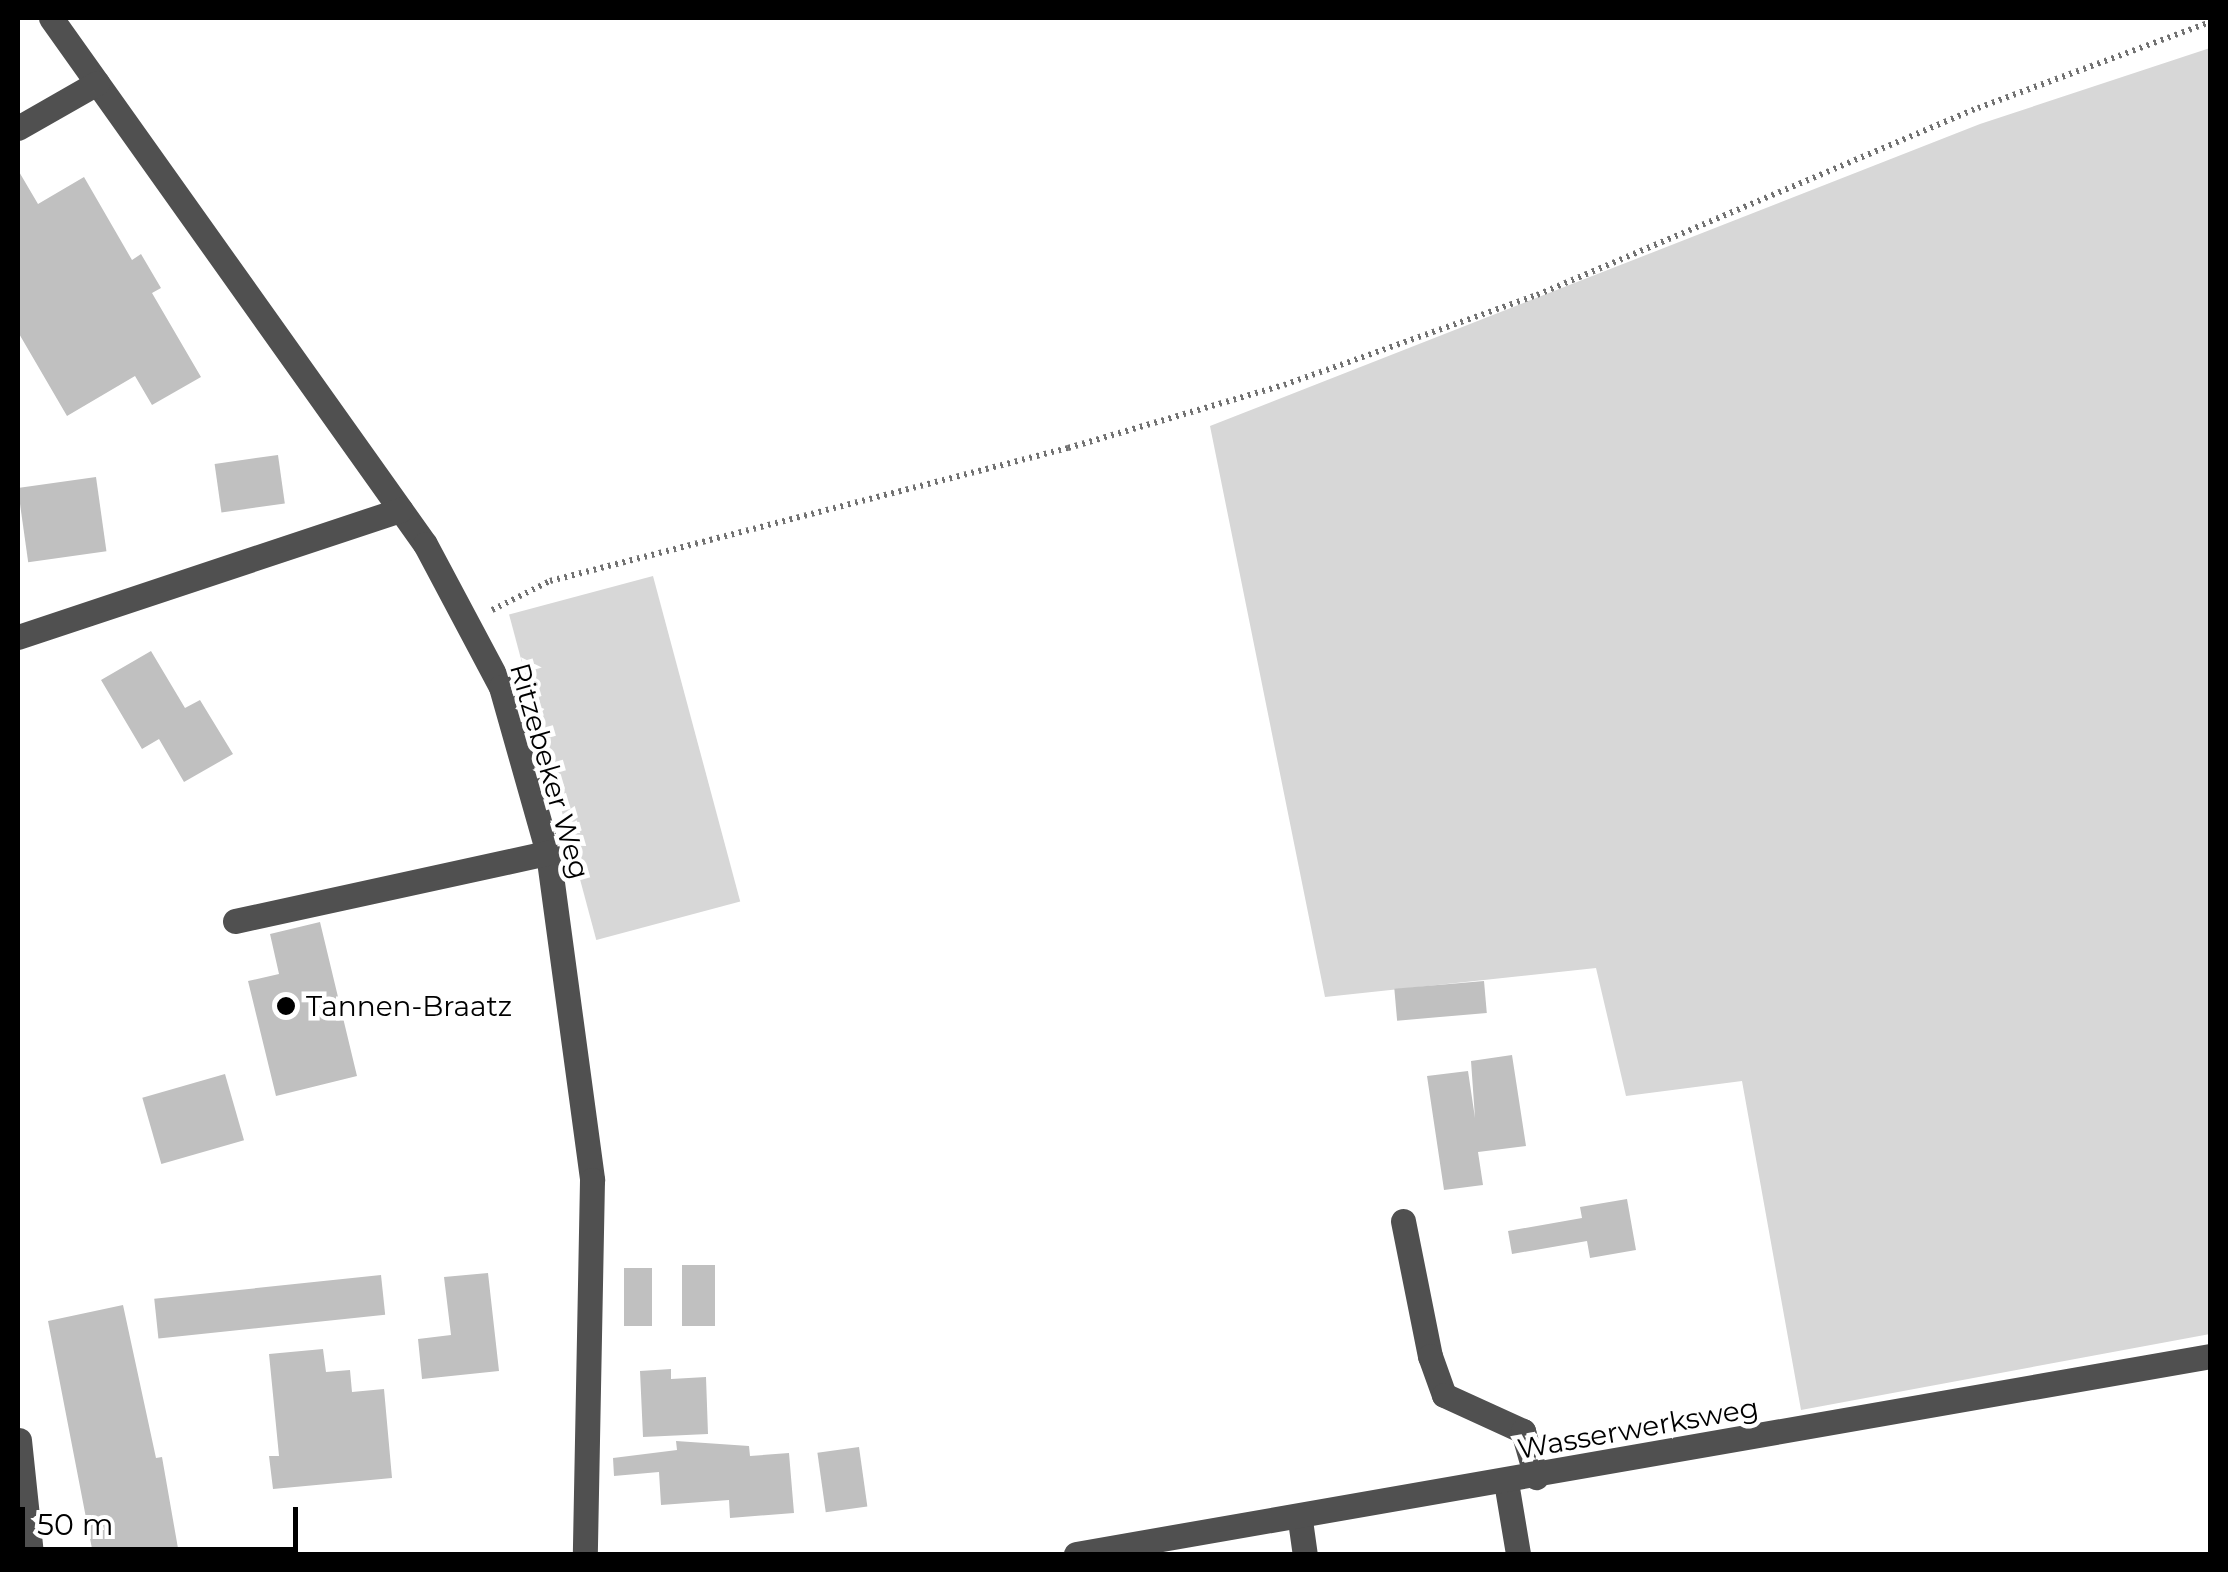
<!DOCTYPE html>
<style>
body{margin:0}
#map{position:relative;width:2228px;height:1572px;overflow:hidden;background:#fff;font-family:Montserrat,sans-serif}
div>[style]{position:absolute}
.green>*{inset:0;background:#d7d7d7;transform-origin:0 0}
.building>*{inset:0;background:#c0c0c0;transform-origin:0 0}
.path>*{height:6px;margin-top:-3px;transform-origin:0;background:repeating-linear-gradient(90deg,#727272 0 2.5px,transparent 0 7.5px)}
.minor>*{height:25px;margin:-12.5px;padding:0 12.5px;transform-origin:12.5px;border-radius:12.5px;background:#505050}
.dots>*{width:28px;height:28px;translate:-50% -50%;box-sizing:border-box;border:5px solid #fff;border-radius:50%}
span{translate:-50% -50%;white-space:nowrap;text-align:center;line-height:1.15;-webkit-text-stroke:9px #fff;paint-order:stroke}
.street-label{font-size:28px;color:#000}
.poi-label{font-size:28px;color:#000}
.left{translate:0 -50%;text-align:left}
.frame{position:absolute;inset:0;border:20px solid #000;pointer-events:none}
.scale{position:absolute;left:20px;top:1507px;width:278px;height:45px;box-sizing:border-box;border:5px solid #000;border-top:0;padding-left:12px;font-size:30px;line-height:35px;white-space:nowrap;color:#000;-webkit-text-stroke:8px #fff;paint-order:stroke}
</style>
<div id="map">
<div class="green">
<div style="clip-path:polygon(2210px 48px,2210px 1334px,1801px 1410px,1742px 1081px,1626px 1096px,1596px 968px,1325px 997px,1210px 426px,1980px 124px)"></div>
<div style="left:653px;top:576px;width:337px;height:149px;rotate:75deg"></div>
</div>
<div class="building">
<div style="clip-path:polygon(18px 170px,38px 204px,84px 177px,132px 260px,141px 254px,161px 288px,152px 293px,201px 377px,152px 405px,135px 376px,67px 416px,18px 332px)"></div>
<div style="left:278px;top:455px;width:49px;height:64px;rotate:82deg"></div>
<div style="left:96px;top:477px;width:75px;height:79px;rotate:82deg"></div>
<div style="clip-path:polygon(151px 651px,185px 708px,200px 700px,233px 754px,184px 782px,159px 739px,142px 749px,101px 680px)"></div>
<div style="clip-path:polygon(320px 922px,357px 1076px,276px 1096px,248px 981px,279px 974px,270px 934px)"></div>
<div style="left:1484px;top:981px;width:32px;height:90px;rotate:85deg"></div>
<div style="clip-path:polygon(1512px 1055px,1526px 1146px,1478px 1152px,1483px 1185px,1444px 1190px,1427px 1076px,1468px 1071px,1475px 1118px,1471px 1061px)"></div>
<div style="left:225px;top:1074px;width:69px;height:86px;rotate:74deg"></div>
<div style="clip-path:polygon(1627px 1199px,1636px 1250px,1590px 1258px,1587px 1241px,1512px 1254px,1508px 1231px,1582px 1218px,1580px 1207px)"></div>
<div style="left:682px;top:1265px;width:33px;height:61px"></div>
<div style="left:624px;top:1268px;width:28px;height:58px"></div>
<div style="clip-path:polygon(488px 1273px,499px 1371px,422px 1379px,418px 1339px,451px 1335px,444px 1277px)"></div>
<div style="left:381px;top:1275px;width:40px;height:228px;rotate:84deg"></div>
<div style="clip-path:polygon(123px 1305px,156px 1458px,162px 1457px,179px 1554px,93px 1554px,48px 1321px)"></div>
<div style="clip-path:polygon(323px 1349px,326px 1372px,350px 1370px,352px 1392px,384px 1389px,392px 1478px,273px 1489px,269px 1456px,279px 1456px,269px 1354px)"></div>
<div style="clip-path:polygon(671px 1369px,671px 1379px,706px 1377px,708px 1434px,643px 1437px,640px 1371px)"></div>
<div style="clip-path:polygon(676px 1441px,749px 1446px,750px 1456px,789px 1453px,794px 1513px,730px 1518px,729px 1500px,661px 1505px,659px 1472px,614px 1476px,613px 1458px,677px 1450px)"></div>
<div style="left:859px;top:1447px;width:60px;height:42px;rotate:82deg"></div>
</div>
<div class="path">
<div style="left:492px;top:610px;width:65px;rotate:-26.6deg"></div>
<div style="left:550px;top:581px;width:535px;rotate:-14.4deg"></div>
<div style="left:1068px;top:448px;width:225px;rotate:-16.3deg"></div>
<div style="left:1284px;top:385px;width:269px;rotate:-19.6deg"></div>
<div style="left:1537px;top:295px;width:479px;rotate:-23deg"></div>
<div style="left:1978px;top:108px;width:247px;rotate:-20.3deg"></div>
</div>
<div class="minor">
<div style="left:51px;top:18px;width:645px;rotate:54.59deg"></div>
<div style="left:425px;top:544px;width:162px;rotate:62deg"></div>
<div style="left:501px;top:687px;width:173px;rotate:74.2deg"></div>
<div style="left:548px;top:853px;width:330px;rotate:82.3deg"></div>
<div style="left:592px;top:1180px;width:374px;rotate:91.1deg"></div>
<div style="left:18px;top:128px;width:91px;rotate:-29.7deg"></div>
<div style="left:18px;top:637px;width:403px;rotate:-18.4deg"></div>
<div style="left:235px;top:921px;width:320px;rotate:-12.3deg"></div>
<div style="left:1403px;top:1221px;width:138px;rotate:78.7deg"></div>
<div style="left:1430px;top:1356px;width:41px;rotate:70.3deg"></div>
<div style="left:1444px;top:1395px;width:87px;rotate:24.5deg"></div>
<div style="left:1523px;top:1431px;width:48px;rotate:74.2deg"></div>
<div style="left:19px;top:1440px;width:115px;rotate:84deg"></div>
<div style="left:1506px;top:1482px;width:73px;rotate:80.5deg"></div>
<div style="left:1300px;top:1520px;width:34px;rotate:82deg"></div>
<div style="left:1076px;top:1554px;width:1151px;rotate:-9.9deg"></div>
</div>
<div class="dots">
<div style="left:286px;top:1006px;background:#000"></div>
</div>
<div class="street-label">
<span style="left:550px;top:771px;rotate:74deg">Ritzebeker Weg</span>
<span style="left:1638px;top:1428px;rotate:-10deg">Wasserwerksweg</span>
</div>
<div class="poi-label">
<span class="left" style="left:306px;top:1006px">Tannen-Braatz</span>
</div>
<div class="frame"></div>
<div class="scale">50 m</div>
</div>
